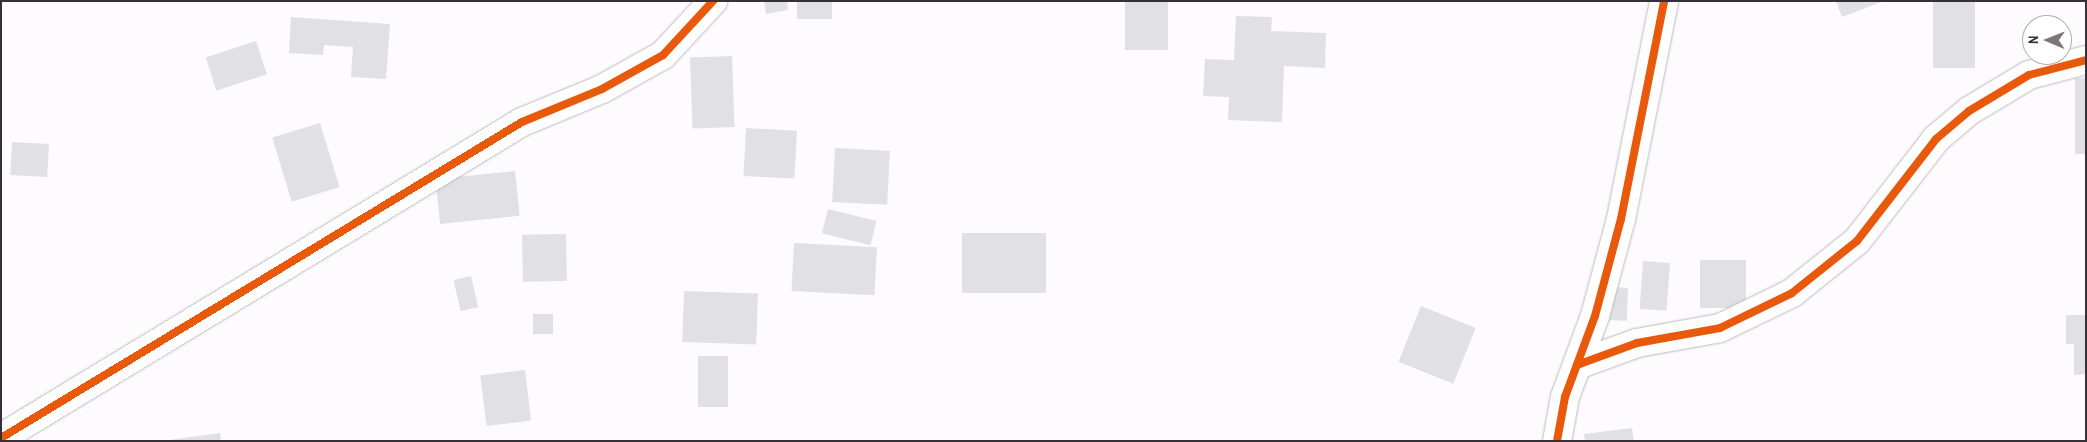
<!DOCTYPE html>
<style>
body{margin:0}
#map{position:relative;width:2087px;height:442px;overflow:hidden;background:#fdfbfd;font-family:"Archivo Narrow",sans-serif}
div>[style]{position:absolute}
.building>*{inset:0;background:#e0e0e5;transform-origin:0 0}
.roads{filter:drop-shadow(0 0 1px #bebabe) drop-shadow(0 0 1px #bebabe)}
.minor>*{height:28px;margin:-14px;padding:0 14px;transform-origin:14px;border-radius:14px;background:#fffeff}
.cycleway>*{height:8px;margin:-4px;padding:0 4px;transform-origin:4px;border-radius:4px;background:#e8590c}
span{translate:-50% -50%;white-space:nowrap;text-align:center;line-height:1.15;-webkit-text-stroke:4px #fff;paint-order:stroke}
.frame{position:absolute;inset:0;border:2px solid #383038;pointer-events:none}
.north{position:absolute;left:2022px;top:15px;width:50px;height:50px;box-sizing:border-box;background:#fff;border:1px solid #afacaf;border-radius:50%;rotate:271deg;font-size:14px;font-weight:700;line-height:20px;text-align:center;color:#383038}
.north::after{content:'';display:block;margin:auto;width:18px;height:22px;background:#7d777d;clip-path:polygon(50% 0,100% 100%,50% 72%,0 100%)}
</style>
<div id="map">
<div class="building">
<div style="clip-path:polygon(764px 1px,787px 1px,788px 10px,766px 14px)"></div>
<div style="left:797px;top:1px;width:35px;height:18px"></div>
<div style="left:1125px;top:1px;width:43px;height:49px"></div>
<div style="clip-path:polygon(1836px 1px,1884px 1px,1842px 17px)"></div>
<div style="left:1933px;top:1px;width:42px;height:67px"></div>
<div style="clip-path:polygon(1236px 16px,1272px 17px,1271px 31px,1326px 33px,1325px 68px,1284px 66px,1282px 122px,1228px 120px,1229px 97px,1203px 96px,1205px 59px,1234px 60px)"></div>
<div style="clip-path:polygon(291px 17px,390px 24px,386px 79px,351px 77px,353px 47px,324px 45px,323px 55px,289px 53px)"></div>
<div style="left:256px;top:41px;width:35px;height:53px;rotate:72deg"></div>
<div style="left:732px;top:56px;width:71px;height:42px;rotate:88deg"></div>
<div style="left:2075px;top:78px;width:11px;height:76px"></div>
<div style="left:320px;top:123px;width:67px;height:50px;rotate:73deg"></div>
<div style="left:746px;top:128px;width:51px;height:48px;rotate:3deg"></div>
<div style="left:12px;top:142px;width:37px;height:33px;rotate:3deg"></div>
<div style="left:835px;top:148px;width:55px;height:54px;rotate:3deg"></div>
<div style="left:515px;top:171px;width:45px;height:80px;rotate:84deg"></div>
<div style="left:828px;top:209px;width:50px;height:25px;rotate:14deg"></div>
<div style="left:1046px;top:233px;width:60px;height:84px;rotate:90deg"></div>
<div style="left:566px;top:234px;width:47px;height:44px;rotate:89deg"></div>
<div style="left:794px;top:243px;width:83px;height:48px;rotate:3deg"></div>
<div style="left:1700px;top:260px;width:46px;height:48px"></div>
<div style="left:1643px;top:261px;width:27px;height:48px;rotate:4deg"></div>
<div style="left:471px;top:276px;width:32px;height:18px;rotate:77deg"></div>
<div style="left:1604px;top:287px;width:24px;height:33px;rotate:2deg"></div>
<div style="left:684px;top:291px;width:74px;height:51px;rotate:2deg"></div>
<div style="left:1421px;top:306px;width:59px;height:60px;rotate:22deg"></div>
<div style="left:533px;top:314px;width:20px;height:20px"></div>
<div style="clip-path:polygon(2066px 315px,2086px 315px,2086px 374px,2074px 375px,2074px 344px,2066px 344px)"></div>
<div style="left:698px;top:356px;width:30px;height:51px"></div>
<div style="left:525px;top:370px;width:51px;height:45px;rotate:83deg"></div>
<div style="clip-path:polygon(1632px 428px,1634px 441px,1585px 441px,1584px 434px)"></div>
<div style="clip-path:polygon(220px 433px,221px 441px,169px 441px,169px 440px)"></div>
</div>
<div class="roads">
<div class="minor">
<div style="left:1577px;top:365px;width:64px;rotate:-20.1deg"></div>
<div style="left:1637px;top:343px;width:84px;rotate:-10.2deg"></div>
<div style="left:1720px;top:328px;width:80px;rotate:-25.9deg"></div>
<div style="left:1792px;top:293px;width:83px;rotate:-38.7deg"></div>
<div style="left:1857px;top:241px;width:129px;rotate:-52.2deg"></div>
<div style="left:1936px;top:139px;width:43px;rotate:-40.3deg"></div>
<div style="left:1969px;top:111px;width:70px;rotate:-31deg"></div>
<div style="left:2029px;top:75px;width:59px;rotate:-14.7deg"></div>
<div style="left:1px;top:438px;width:609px;rotate:-31.24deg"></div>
<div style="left:522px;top:122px;width:87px;rotate:-22.4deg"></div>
<div style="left:602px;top:89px;width:70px;rotate:-29.1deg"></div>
<div style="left:663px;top:55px;width:74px;rotate:-47.2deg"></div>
<div style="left:1557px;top:441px;width:45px;rotate:-79.7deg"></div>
<div style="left:1565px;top:397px;width:86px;rotate:-69.7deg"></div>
<div style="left:1595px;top:316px;width:100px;rotate:-75deg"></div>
<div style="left:1621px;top:219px;width:222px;rotate:-78.8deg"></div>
</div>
</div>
<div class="cycleway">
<div style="left:1577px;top:365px;width:64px;rotate:-20.1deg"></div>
<div style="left:1637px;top:343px;width:84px;rotate:-10.2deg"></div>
<div style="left:1720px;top:328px;width:80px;rotate:-25.9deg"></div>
<div style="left:1792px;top:293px;width:83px;rotate:-38.7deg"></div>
<div style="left:1857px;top:241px;width:129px;rotate:-52.2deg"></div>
<div style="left:1936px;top:139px;width:43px;rotate:-40.3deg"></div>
<div style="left:1969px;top:111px;width:70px;rotate:-31deg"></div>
<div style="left:2029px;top:75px;width:59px;rotate:-14.7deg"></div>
<div style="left:1px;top:438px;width:609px;rotate:-31.24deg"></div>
<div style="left:522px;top:122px;width:87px;rotate:-22.4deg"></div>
<div style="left:602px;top:89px;width:70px;rotate:-29.1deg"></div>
<div style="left:663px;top:55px;width:74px;rotate:-47.2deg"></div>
<div style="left:1557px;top:441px;width:45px;rotate:-79.7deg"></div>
<div style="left:1565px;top:397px;width:86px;rotate:-69.7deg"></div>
<div style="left:1595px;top:316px;width:100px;rotate:-75deg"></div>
<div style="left:1621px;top:219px;width:222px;rotate:-78.8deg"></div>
</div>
<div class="frame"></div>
<div class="north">N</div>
</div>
